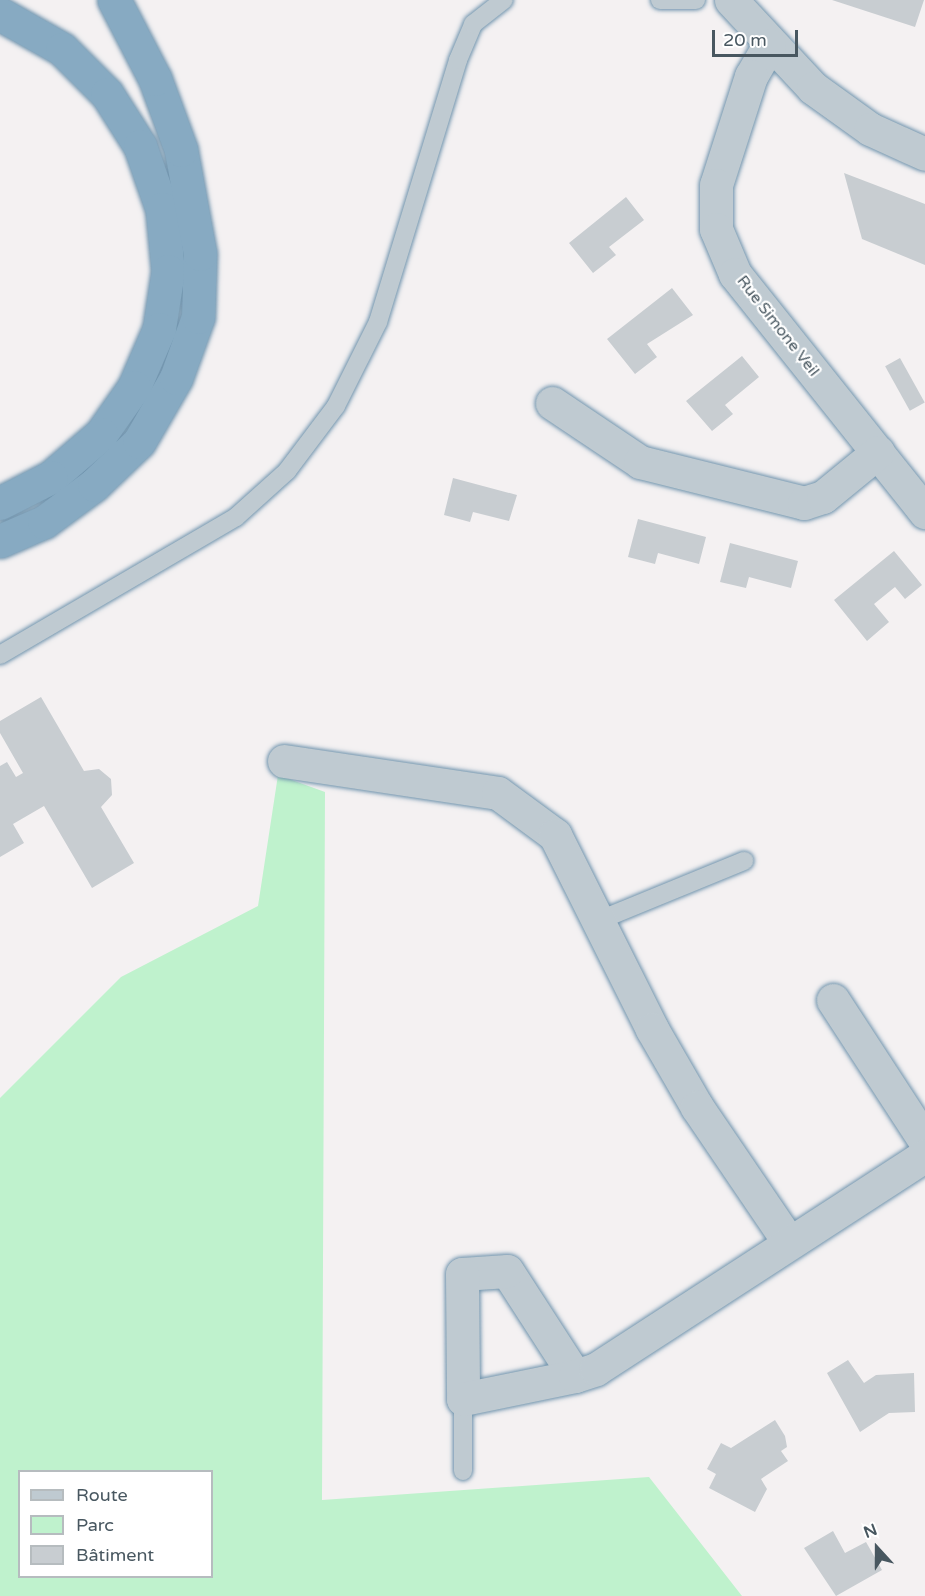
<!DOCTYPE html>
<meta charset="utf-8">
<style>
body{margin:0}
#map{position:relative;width:925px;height:1596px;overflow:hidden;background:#f4f1f2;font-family:"Varela Round",sans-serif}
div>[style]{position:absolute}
.green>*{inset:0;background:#bff2cd}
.building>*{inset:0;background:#c8cdd1;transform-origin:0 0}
.roads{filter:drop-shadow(0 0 2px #7295ae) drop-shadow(0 0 2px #7295ae)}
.lane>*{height:18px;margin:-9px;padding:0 9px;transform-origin:9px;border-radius:9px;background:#bfcad1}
.street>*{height:33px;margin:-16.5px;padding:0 16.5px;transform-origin:16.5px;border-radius:16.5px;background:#bfcad1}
.highway>*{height:33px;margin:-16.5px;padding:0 16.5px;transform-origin:16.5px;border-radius:16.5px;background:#87aac2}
span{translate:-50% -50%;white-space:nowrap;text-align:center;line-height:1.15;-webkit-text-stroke:4.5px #fff;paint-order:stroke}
.street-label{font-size:16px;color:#485760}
.legend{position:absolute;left:18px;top:1470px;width:195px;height:108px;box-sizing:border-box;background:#fff;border:2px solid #b6bcbf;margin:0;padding:8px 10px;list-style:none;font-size:18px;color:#485760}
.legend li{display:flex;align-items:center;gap:12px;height:30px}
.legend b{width:30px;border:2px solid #b6bcbf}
.north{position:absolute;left:847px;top:1518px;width:60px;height:60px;-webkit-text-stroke:4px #fff;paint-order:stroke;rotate:339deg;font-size:16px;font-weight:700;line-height:24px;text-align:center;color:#485760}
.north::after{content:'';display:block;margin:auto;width:21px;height:27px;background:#485760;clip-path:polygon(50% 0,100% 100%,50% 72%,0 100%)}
.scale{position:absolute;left:712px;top:30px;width:86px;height:27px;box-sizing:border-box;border:3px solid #485760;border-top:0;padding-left:8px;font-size:18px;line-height:21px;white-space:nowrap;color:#485760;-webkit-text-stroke:4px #fff;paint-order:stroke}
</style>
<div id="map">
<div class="green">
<div style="clip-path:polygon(evenodd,278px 775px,325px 792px,322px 1500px,649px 1477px,742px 1596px,0 1596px,0 1098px,121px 977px,258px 906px,278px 775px,20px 1472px,212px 1472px,212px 1576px,20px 1576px,20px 1472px)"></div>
</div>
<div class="building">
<div style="clip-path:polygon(832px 0,924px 0,915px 27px)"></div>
<div style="clip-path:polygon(844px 173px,925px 204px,925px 265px,862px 239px)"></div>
<div style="clip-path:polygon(626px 197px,644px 220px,609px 247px,616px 255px,593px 273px,569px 243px)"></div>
<div style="clip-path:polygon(672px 288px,693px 315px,647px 344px,657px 357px,635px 374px,607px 339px)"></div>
<div style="clip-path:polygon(742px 356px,759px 377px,725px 405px,733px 414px,712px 431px,686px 401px)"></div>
<div style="left:900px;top:358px;width:51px;height:17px;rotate:61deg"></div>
<div style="clip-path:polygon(453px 478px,517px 495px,509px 521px,473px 512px,470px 522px,444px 515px)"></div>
<div style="clip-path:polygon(638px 519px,706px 537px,699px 564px,658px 553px,655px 564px,628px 557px)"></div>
<div style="clip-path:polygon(730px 543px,798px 561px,791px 588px,749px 577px,746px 588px,720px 582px)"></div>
<div style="clip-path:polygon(894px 551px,922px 585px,905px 599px,895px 587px,874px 604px,889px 622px,867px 641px,834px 600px)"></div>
<div style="clip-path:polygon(41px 697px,84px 771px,99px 769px,111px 779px,112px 795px,101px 807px,134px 863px,92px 888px,44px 806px,13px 824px,24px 843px,0 857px,0 766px,7px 762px,16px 777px,23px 773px,0 733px,0 721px)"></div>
<div style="clip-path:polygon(848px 1360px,864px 1383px,876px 1375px,914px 1373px,915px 1412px,889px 1413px,860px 1432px,827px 1373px)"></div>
<div style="clip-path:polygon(775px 1420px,785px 1436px,787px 1447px,781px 1451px,788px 1461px,761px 1479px,767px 1489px,755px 1512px,709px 1488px,716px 1474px,707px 1469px,721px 1443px,731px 1448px)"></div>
<div style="clip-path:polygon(833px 1531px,845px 1553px,866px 1542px,882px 1570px,836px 1596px,804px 1548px)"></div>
</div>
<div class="roads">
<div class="lane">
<div style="left:660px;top:0;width:36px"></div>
<div style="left:0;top:655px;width:273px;rotate:-30.3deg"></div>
<div style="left:236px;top:517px;width:69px;rotate:-42deg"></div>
<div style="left:287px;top:471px;width:81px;rotate:-53deg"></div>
<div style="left:336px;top:406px;width:94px;rotate:-63.4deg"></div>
<div style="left:378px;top:322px;width:274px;rotate:-73deg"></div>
<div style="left:458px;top:60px;width:39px;rotate:-67deg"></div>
<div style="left:473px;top:24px;width:39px;rotate:-38deg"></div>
<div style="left:600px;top:920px;width:156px;rotate:-22.3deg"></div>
<div style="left:463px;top:1399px;width:72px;rotate:90deg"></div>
</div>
<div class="street">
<div style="left:731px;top:0;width:120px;rotate:47deg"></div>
<div style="left:813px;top:88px;width:70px;rotate:35.7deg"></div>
<div style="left:870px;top:129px;width:60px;rotate:24.4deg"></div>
<div style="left:769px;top:45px;width:36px;rotate:120deg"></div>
<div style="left:751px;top:76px;width:114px;rotate:107.8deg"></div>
<div style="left:716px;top:185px;width:44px;rotate:90deg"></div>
<div style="left:716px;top:229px;width:49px;rotate:67.1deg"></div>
<div style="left:735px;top:274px;width:305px;rotate:51.4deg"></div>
<div style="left:552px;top:403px;width:106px;rotate:33.8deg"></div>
<div style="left:640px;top:462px;width:169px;rotate:14deg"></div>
<div style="left:804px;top:503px;width:20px;rotate:-18deg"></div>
<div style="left:823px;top:497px;width:71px;rotate:-39.3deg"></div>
<div style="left:284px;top:761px;width:216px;rotate:8.5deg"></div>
<div style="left:498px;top:793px;width:71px;rotate:36.4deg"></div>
<div style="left:555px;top:835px;width:217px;rotate:63.4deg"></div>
<div style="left:652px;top:1029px;width:90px;rotate:60deg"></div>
<div style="left:697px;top:1107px;width:162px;rotate:55.8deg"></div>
<div style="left:833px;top:1000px;width:168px;rotate:56.9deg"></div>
<div style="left:575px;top:1376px;width:125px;rotate:-122.9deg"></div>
<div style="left:507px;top:1271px;width:45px;rotate:176.2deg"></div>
<div style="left:462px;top:1274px;width:125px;rotate:89.5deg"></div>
<div style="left:463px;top:1399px;width:114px;rotate:-11.6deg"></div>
<div style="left:575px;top:1376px;width:22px;rotate:-18deg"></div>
<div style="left:596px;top:1369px;width:392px;rotate:-33deg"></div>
</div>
<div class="highway">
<div style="left:0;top:14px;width:71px;rotate:29.4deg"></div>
<div style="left:62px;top:49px;width:64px;rotate:45deg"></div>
<div style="left:107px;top:94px;width:62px;rotate:57.6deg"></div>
<div style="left:140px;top:146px;width:67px;rotate:70.8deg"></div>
<div style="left:162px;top:209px;width:62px;rotate:84.5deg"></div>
<div style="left:168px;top:271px;width:59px;rotate:98.8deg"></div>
<div style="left:159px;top:329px;width:63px;rotate:113.3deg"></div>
<div style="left:134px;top:387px;width:57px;rotate:125.1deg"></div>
<div style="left:101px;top:434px;width:66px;rotate:139.3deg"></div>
<div style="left:51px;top:477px;width:57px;rotate:153deg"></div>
<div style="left:0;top:541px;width:48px;rotate:-23.4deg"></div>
<div style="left:44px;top:522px;width:62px;rotate:-36.5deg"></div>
<div style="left:94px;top:485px;width:62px;rotate:-43.7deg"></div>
<div style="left:139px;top:442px;width:74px;rotate:-60deg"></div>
<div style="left:176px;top:378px;width:65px;rotate:-70.2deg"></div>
<div style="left:198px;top:317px;width:63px;rotate:-88.2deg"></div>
<div style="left:200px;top:254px;width:106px;rotate:-100.4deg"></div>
<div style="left:181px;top:150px;width:76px;rotate:-110.1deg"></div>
<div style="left:155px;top:79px;width:89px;rotate:-117.4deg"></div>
</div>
</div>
<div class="street-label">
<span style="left:778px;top:326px;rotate:52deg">Rue Simone Veil</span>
</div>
<ul class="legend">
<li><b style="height:8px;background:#bfcad1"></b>Route</li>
<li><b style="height:16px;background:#bff2cd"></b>Parc</li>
<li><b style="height:16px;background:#c8cdd1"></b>Bâtiment</li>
</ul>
<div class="north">N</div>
<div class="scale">20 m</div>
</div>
